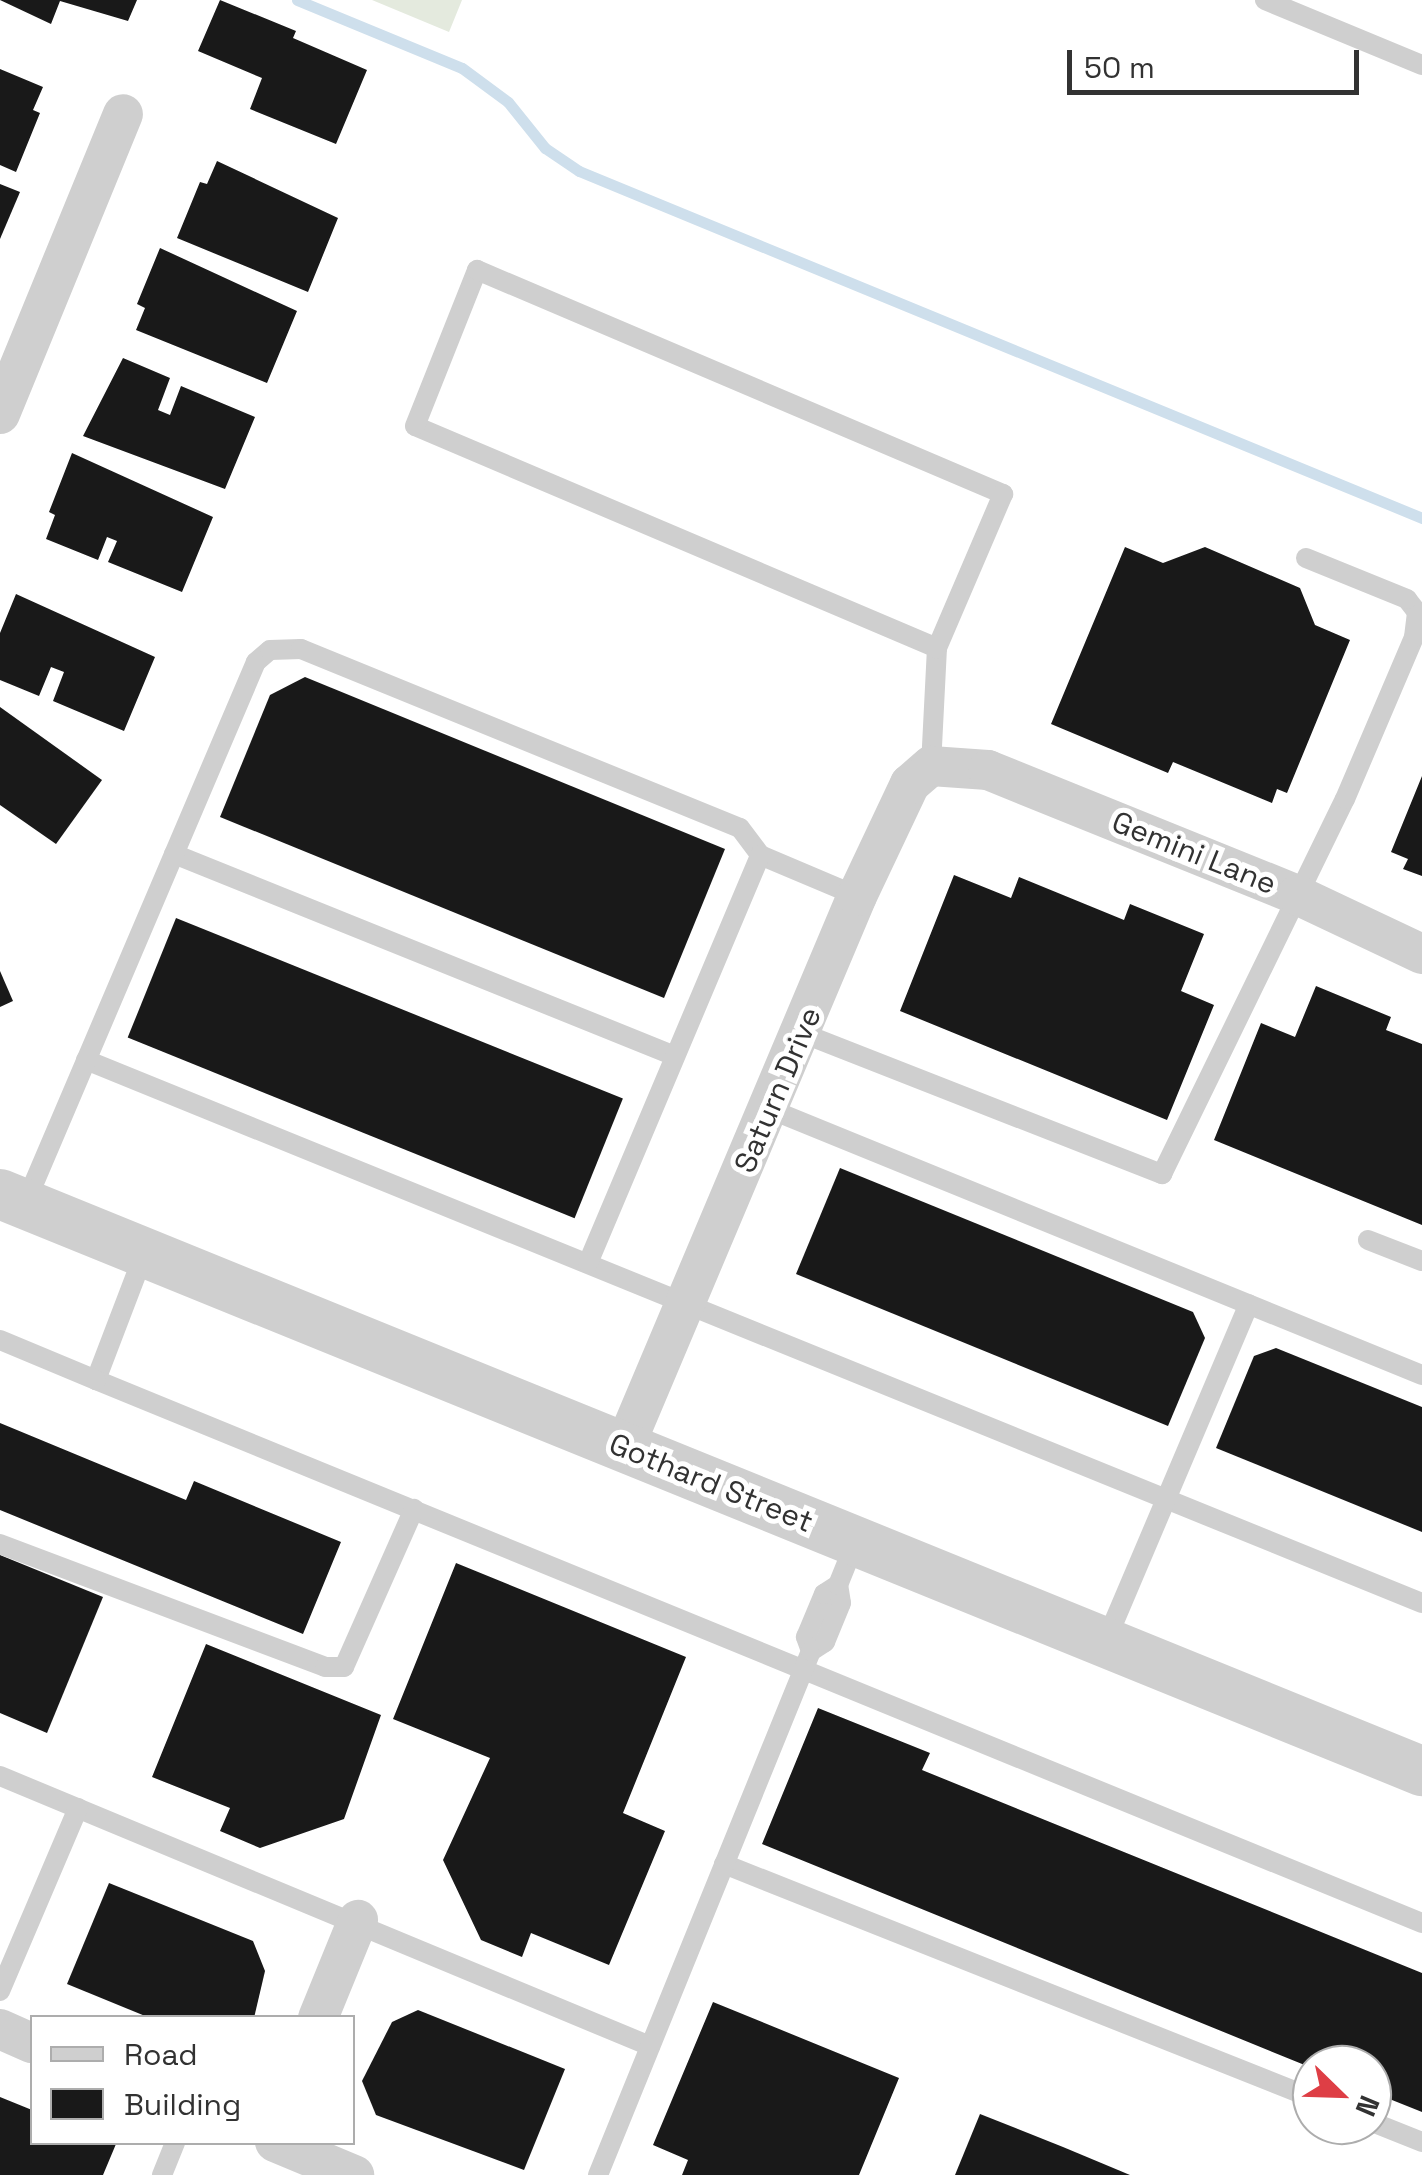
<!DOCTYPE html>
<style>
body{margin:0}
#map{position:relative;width:1422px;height:2175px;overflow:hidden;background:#fff;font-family:"Space Grotesk",sans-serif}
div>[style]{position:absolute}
.green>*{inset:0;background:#e4eade}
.stream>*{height:11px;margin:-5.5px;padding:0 5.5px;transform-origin:5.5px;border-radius:5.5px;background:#cedfec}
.building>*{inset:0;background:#191919;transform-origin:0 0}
.service>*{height:20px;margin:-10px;padding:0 10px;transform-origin:10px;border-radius:10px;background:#cfcfcf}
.minor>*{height:40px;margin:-20px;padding:0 20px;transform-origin:20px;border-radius:20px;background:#cfcfcf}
.tertiary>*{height:50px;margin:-25px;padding:0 25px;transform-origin:25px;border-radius:25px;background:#cfcfcf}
span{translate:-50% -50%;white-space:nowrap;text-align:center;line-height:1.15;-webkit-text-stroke:10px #fff;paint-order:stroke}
.street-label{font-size:30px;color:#323232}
.legend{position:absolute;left:30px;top:2015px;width:325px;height:130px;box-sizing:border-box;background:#fff;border:2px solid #adadad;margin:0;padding:12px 18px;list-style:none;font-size:30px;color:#323232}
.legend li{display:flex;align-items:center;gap:20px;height:50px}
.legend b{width:50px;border:2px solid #adadad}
.north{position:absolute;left:1292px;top:2045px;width:100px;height:100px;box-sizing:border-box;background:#fff;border:2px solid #adadad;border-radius:50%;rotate:113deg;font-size:28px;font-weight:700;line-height:40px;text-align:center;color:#323232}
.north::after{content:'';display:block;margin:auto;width:35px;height:45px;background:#de3e45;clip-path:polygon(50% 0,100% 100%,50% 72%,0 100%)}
.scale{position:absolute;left:1067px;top:50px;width:292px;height:45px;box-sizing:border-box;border:5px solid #323232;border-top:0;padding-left:12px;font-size:30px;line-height:35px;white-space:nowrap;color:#323232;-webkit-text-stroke:8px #fff;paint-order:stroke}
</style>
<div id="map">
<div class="green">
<div style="clip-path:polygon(372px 0,462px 0,449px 32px)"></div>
</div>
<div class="stream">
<div style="left:297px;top:0;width:178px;rotate:22.4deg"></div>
<div style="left:462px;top:68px;width:57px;rotate:36.5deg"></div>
<div style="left:508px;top:102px;width:59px;rotate:51.2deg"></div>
<div style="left:545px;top:148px;width:41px;rotate:34.1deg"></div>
<div style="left:579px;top:171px;width:912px;rotate:22.37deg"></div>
</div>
<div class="building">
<div style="clip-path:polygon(0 0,137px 0,128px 21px,60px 1px,51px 24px)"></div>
<div style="clip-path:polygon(220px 0,296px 31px,293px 38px,367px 70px,336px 144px,250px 109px,262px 78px,198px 51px)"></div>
<div style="clip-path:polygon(0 69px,43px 87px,33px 110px,40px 113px,16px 172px,0 165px)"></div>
<div style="clip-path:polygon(217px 161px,338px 218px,308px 292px,177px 238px,200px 182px,207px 184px)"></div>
<div style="clip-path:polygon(0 184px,20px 192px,0 239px)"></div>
<div style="clip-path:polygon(160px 248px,297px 311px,267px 383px,136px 330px,145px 308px,137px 304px)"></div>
<div style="clip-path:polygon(123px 358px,170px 378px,158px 410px,170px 415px,181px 386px,255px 417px,225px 489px,83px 436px)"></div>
<div style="clip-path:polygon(72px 453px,213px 517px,182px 592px,108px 562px,117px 541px,107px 537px,98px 560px,46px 539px,55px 515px,49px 512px)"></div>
<div style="clip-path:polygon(1125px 547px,1163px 563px,1205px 547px,1300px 588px,1315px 625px,1350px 640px,1287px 793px,1277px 789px,1272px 803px,1173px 762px,1168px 773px,1051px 724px)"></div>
<div style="clip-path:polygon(16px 594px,155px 657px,124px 731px,53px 701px,64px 672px,51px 667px,39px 696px,0 680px,0 633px)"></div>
<div style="clip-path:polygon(305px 677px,725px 849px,664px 998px,220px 817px,270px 695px)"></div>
<div style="clip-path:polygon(0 707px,102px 780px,56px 844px,0 805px)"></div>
<div style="clip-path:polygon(1422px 776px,1422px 876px,1403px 869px,1408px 859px,1391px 852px)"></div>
<div style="clip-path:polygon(954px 875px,1011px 898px,1019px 877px,1124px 920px,1130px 904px,1204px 934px,1181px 991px,1214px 1005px,1167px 1120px,900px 1011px)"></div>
<div style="left:176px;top:918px;width:482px;height:129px;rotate:22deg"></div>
<div style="clip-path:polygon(0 971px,13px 1001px,0 1007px)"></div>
<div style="clip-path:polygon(1316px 986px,1391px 1017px,1386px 1030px,1422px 1044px,1422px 1225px,1214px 1140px,1261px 1023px,1295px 1037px)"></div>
<div style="clip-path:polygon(840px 1168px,1193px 1312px,1205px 1338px,1168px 1426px,796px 1274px)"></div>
<div style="clip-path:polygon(1276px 1348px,1422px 1407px,1422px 1532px,1216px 1448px,1254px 1356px)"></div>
<div style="clip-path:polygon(0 1423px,186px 1500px,194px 1481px,341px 1542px,303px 1634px,0 1510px)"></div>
<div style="clip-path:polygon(0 1555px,103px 1597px,47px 1733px,0 1713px)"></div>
<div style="clip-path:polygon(456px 1563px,686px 1657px,623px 1813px,665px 1831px,609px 1965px,531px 1933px,522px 1957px,481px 1940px,443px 1860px,490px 1758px,393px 1719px)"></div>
<div style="clip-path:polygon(206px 1644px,381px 1715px,344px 1819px,260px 1848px,220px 1831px,230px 1808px,152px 1777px)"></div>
<div style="clip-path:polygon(818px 1708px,930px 1753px,922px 1770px,1422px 1973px,1422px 2112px,1372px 2092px,1372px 2065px,1312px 2068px,762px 1844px)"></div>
<div style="clip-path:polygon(109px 1883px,253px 1941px,265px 1971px,254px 2018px,150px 2018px,67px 1984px)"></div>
<div style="clip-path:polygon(713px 2002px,899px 2078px,859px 2175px,682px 2175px,688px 2160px,653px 2145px)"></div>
<div style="clip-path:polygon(418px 2010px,565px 2069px,524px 2170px,376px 2115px,362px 2081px,392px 2022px)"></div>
<div style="clip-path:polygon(0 2097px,32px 2110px,32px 2142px,116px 2144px,103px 2175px,0 2175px)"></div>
<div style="clip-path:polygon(980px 2114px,1063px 2147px,1130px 2175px,955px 2175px)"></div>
</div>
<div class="service">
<div style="left:1265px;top:0;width:170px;rotate:22.5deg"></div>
<div style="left:931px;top:766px;width:118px;rotate:-87.1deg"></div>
<div style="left:937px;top:648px;width:567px;rotate:-156.96deg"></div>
<div style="left:415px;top:426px;width:168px;rotate:-68.3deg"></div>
<div style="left:477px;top:270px;width:572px;rotate:23.07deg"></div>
<div style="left:1003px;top:494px;width:168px;rotate:113.2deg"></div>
<div style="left:174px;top:854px;width:540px;rotate:21.96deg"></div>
<div style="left:802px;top:1033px;width:387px;rotate:21.4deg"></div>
<div style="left:1162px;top:1174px;width:417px;rotate:-64deg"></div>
<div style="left:1345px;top:799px;width:176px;rotate:-66.9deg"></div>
<div style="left:1414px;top:637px;width:25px;rotate:-83deg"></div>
<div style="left:1417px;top:612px;width:16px;rotate:-128deg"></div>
<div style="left:1407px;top:599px;width:109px;rotate:-157.9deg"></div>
<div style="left:86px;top:1060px;width:1442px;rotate:22.12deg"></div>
<div style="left:772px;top:1110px;width:702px;rotate:22.18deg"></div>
<div style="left:25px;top:1204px;width:589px;rotate:-66.92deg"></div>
<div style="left:256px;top:662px;width:18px;rotate:-41deg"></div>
<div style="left:270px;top:650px;width:31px;rotate:-2deg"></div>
<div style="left:301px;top:649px;width:474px;rotate:22.2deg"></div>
<div style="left:740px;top:828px;width:34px;rotate:53deg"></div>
<div style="left:760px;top:855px;width:105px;rotate:22.9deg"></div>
<div style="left:1368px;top:1240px;width:58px;rotate:21.3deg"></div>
<div style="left:144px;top:1254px;width:135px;rotate:110.9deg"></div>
<div style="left:96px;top:1380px;width:1433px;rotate:22.27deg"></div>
<div style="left:588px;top:1263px;width:443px;rotate:-67.1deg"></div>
<div style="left:0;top:1340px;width:104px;rotate:22.6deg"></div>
<div style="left:0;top:1544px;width:347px;rotate:20.7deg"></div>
<div style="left:325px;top:1667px;width:19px"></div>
<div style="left:344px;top:1667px;width:173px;rotate:-66.1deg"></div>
<div style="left:1105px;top:1643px;width:368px;rotate:-67deg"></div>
<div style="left:811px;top:1651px;width:15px;rotate:-110deg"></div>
<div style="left:806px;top:1637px;width:47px;rotate:-67.3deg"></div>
<div style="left:824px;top:1594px;width:17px;rotate:-33deg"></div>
<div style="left:0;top:1776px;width:704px;rotate:22.56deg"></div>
<div style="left:724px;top:1864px;width:633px;rotate:21.7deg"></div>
<div style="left:0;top:1991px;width:199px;rotate:-66.9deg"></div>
<div style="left:1372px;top:2122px;width:54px;rotate:21.8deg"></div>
<div style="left:162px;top:2175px;width:35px;rotate:-68deg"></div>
<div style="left:598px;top:2175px;width:566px;rotate:-67.88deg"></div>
<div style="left:811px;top:1651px;width:17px;rotate:-33deg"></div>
<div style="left:825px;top:1642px;width:42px;rotate:-67.7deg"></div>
<div style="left:841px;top:1603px;width:18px;rotate:-99deg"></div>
<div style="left:838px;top:1585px;width:45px;rotate:-68deg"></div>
</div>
<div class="minor">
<div style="left:0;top:414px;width:324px;rotate:-67.7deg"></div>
<div style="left:624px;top:1448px;width:599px;rotate:-67.12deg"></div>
<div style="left:857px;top:896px;width:124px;rotate:-64.7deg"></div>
<div style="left:910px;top:784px;width:28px;rotate:-41deg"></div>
<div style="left:931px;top:766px;width:57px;rotate:4deg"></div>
<div style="left:988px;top:770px;width:333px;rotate:22deg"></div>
<div style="left:1297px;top:895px;width:138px;rotate:25.3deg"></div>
<div style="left:318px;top:2018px;width:106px;rotate:-67.8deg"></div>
<div style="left:0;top:2029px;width:35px;rotate:24deg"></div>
<div style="left:275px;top:2142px;width:86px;rotate:22.7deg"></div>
</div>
<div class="tertiary">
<div style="left:0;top:1194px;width:1535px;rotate:22.09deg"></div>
</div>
<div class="street-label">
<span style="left:1194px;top:853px;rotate:22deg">Gemini Lane</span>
<span style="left:778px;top:1090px;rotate:-67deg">Saturn Drive</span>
<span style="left:711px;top:1483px;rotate:22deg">Gothard Street</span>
</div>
<ul class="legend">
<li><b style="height:12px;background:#cfcfcf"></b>Road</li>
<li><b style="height:28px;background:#191919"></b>Building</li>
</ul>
<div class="north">N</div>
<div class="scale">50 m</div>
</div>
